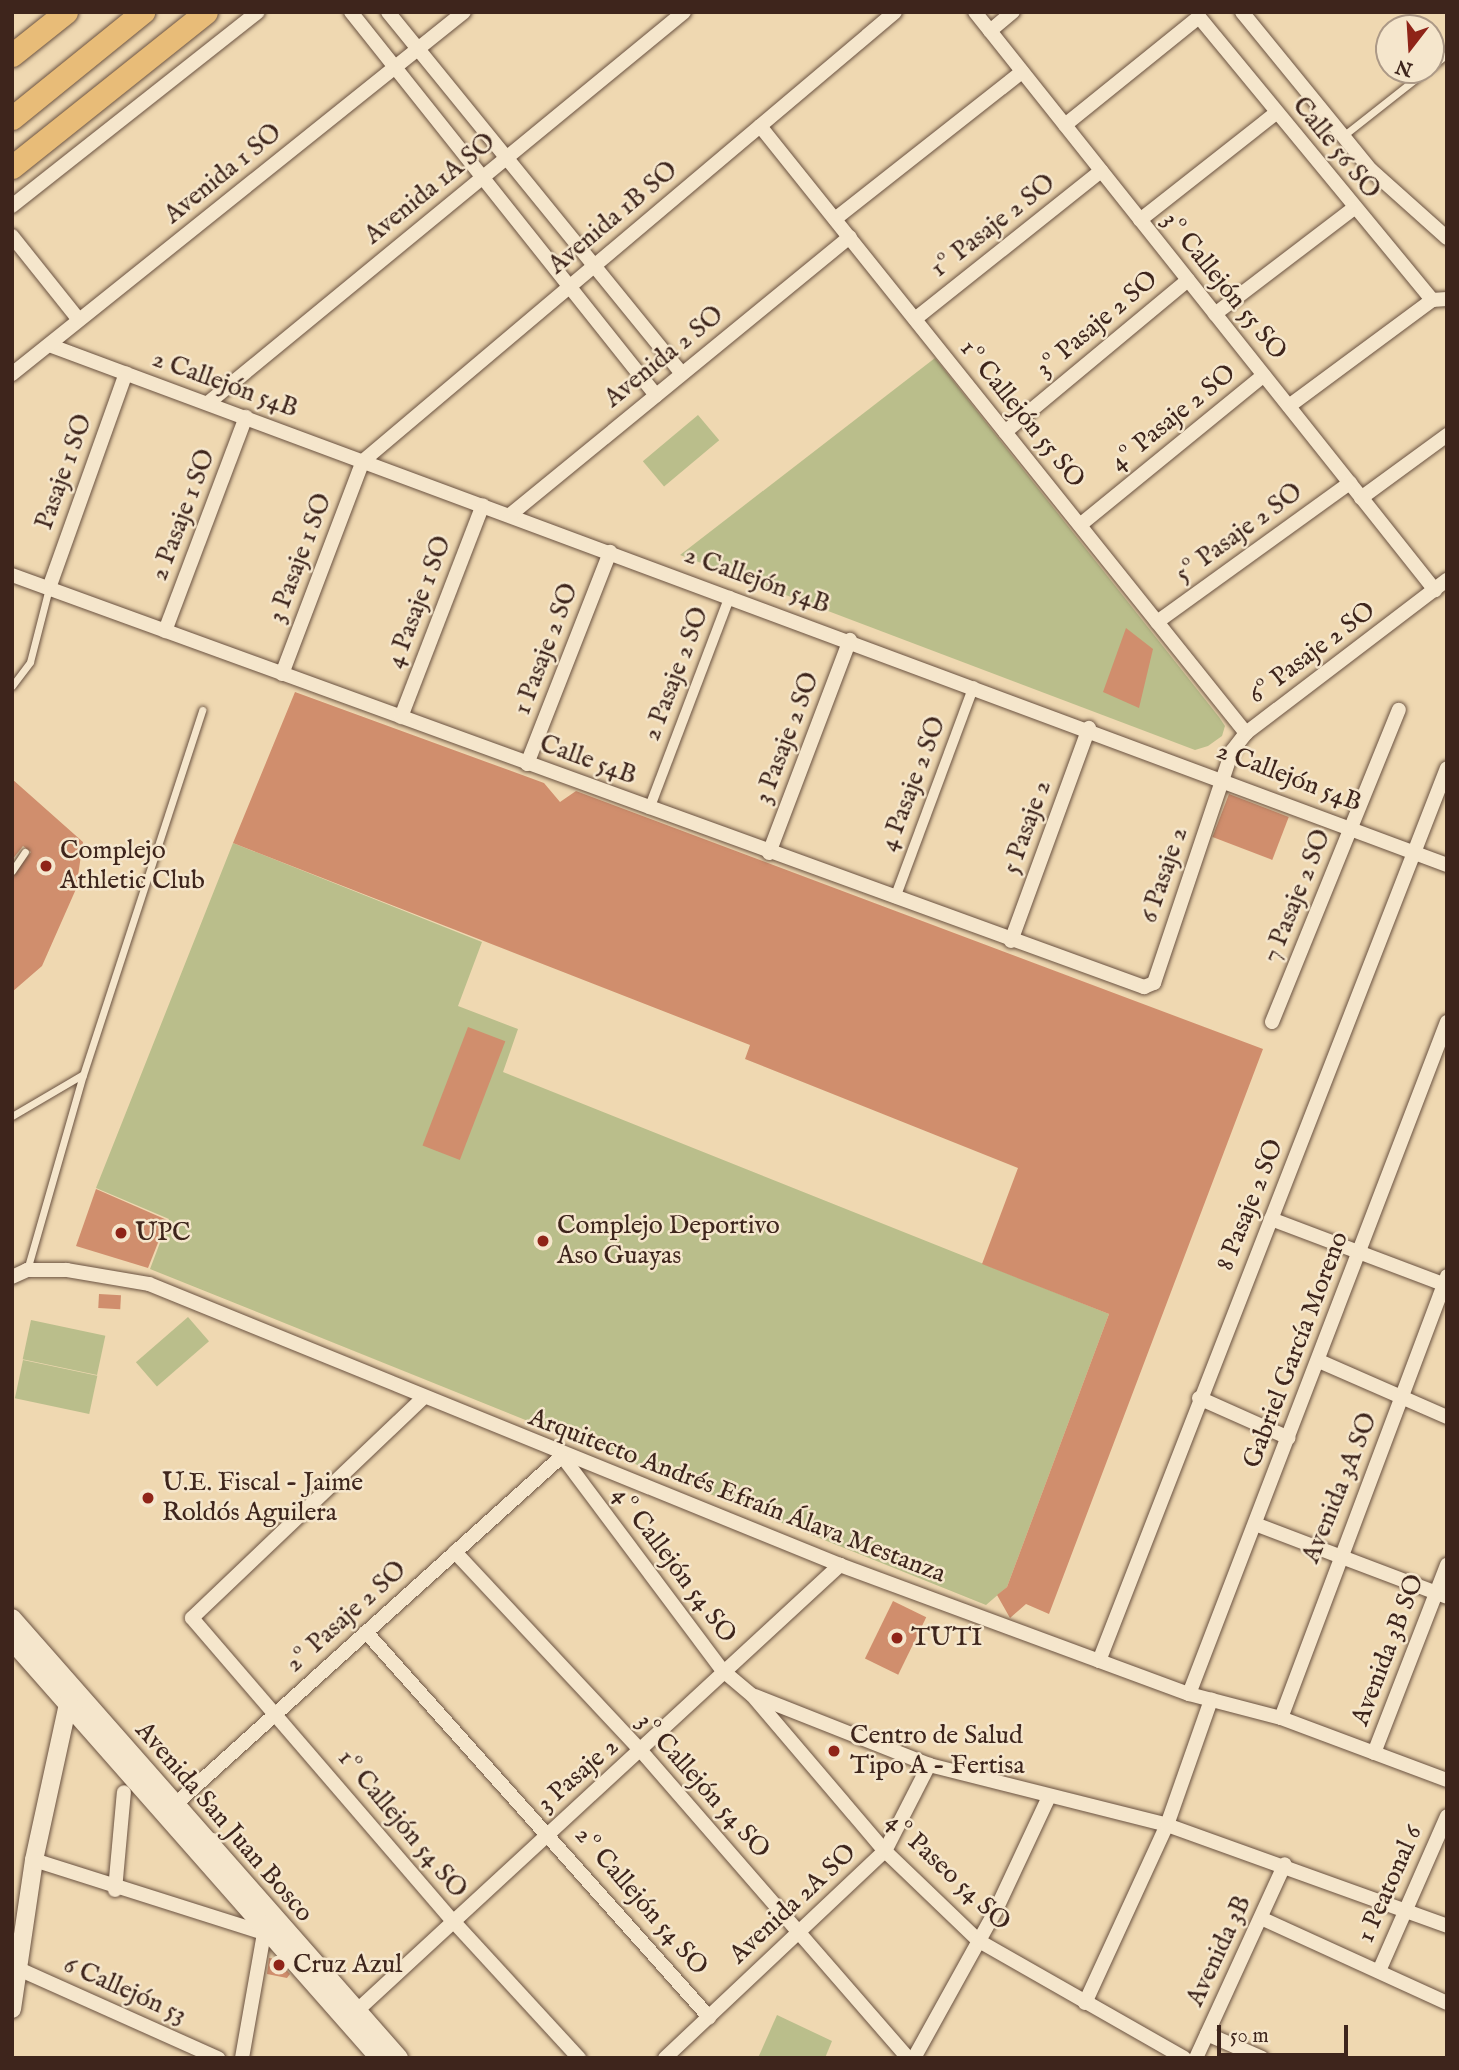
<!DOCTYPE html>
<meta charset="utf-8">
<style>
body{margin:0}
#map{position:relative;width:1459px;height:2070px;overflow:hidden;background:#efd8b1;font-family:"IM FELL English",serif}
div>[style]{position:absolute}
.green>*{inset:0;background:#babe8b;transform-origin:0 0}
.building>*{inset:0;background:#d08e6d;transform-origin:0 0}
.roads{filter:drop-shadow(0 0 2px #6a5241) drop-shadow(0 0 2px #6a5241)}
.service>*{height:7px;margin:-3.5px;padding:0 3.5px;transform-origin:3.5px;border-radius:3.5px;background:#f5e6cc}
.pedestrian>*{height:10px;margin:-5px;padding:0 5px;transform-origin:5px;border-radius:5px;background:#f5e6cc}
.minor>*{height:14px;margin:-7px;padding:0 7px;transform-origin:7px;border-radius:7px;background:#f5e6cc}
.tertiary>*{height:18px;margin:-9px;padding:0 9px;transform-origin:9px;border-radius:9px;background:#f5e6cc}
.primary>*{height:23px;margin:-11.5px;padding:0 11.5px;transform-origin:11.5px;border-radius:11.5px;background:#e8bc78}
.dots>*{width:19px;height:19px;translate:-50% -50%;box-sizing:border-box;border:4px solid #f5e6cc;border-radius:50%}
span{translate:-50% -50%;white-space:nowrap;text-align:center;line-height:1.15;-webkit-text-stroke:5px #f5e6cc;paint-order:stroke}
.street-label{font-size:26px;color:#3e251c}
.poi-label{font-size:26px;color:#3e251c}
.left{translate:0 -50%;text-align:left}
.frame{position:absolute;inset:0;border:14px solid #3e251c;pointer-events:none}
.north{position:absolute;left:1375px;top:14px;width:70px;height:70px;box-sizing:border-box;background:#f5e6cc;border:2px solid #ac9986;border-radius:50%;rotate:197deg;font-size:19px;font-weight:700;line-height:28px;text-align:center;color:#3e251c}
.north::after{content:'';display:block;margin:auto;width:24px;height:32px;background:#8f2418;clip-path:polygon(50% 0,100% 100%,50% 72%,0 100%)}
.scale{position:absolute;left:1217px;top:2025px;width:131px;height:32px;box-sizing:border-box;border:4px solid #3e251c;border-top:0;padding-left:9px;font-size:21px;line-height:24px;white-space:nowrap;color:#3e251c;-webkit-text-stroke:5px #f5e6cc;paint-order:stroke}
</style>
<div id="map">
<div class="green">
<div style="clip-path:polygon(935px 358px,1219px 717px,1225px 726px,1222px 736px,1208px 746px,1195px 750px,680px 555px)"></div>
<div style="left:698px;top:415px;width:33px;height:72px;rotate:50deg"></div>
<div style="clip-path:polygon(233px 843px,482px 942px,458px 1006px,518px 1029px,503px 1072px,1109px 1314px,1007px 1587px,986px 1605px,150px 1269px,169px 1219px,96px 1188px)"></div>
<div style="left:188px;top:1317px;width:32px;height:69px;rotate:49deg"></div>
<div style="left:31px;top:1320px;width:76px;height:40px;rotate:12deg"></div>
<div style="left:23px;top:1360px;width:76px;height:39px;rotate:12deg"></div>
<div style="clip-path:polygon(777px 2015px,832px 2041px,825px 2058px,758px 2058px)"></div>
</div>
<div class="building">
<div style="clip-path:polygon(1126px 628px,1153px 649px,1139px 708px,1103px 692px)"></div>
<div style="clip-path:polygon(295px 692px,544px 783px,560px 802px,576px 791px,1263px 1049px,1049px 1614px,1026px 1604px,1010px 1618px,997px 1595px,1007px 1587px,1109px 1314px,982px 1264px,1018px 1168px,745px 1059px,750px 1045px,233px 843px)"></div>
<div style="clip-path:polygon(12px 779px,83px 842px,76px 889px,42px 966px,12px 992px,12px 877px,31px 852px,23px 846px,12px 860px)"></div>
<div style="left:1229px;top:794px;width:64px;height:46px;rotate:21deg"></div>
<div style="left:468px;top:1027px;width:40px;height:127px;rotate:21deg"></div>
<div style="clip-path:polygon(96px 1189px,167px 1220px,148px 1268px,76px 1246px)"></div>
<div style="left:99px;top:1294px;width:22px;height:14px;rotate:3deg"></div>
<div style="left:893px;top:1601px;width:37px;height:64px;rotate:26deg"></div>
<div style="clip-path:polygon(269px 1958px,277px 1959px,290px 1974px,287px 1978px,267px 1974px)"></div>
</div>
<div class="roads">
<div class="service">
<div style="left:1431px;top:67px;width:21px;rotate:-39deg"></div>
<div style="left:1343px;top:136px;width:107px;rotate:-38.2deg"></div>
<div style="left:12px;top:686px;width:30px;rotate:-53deg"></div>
<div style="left:30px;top:662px;width:76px;rotate:-75.6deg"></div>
<div style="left:12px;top:871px;width:23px;rotate:-56deg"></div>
<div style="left:12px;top:1116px;width:81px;rotate:-30.4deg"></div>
<div style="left:27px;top:1270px;width:203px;rotate:-74deg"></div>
<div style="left:83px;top:1075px;width:384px;rotate:-71.9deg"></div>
</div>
<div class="pedestrian">
<div style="left:649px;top:809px;width:228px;rotate:-69.2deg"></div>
<div style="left:895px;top:898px;width:226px;rotate:-69.6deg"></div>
</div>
<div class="minor">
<div style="left:351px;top:12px;width:490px;rotate:51.5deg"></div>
<div style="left:388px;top:12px;width:466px;rotate:50.9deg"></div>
<div style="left:975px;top:12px;width:739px;rotate:51.49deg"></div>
<div style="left:1242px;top:12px;width:204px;rotate:50.8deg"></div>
<div style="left:1371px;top:170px;width:102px;rotate:41.8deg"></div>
<div style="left:990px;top:31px;width:30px;rotate:-40deg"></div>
<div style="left:1065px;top:125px;width:172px;rotate:-38.9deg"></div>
<div style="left:1199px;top:17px;width:367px;rotate:50.5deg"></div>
<div style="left:1432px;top:300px;width:15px;rotate:-4deg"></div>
<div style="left:760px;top:126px;width:778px;rotate:51.32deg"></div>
<div style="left:12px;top:206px;width:313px;rotate:-38.3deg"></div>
<div style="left:835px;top:219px;width:238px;rotate:-38.2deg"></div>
<div style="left:1140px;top:220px;width:173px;rotate:-38.2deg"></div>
<div style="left:12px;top:236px;width:107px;rotate:51.4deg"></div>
<div style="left:1215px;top:314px;width:173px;rotate:-37.3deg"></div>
<div style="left:915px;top:319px;width:238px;rotate:-38.5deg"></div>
<div style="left:49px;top:345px;width:1492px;rotate:20.4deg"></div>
<div style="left:12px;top:374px;width:579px;rotate:-38.69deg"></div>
<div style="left:208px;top:403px;width:616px;rotate:-39.4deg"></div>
<div style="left:1289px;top:406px;width:178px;rotate:-36.5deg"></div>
<div style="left:1005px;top:432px;width:238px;rotate:-39.7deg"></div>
<div style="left:1361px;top:498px;width:107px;rotate:-36.2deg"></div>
<div style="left:510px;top:515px;width:439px;rotate:-39.3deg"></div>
<div style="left:1080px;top:525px;width:237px;rotate:-39.2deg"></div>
<div style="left:12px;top:575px;width:1205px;rotate:20deg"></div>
<div style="left:1144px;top:987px;width:11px;rotate:-22deg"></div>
<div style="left:1154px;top:983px;width:245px;rotate:-71.4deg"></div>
<div style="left:1232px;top:751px;width:23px;rotate:-52deg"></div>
<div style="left:1246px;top:733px;width:253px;rotate:-37.3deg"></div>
<div style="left:49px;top:588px;width:228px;rotate:-70.3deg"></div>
<div style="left:1157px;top:622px;width:238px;rotate:-35.8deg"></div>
<div style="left:165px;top:631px;width:229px;rotate:-69.3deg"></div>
<div style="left:282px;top:674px;width:228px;rotate:-69.2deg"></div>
<div style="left:363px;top:461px;width:696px;rotate:-40.16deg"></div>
<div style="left:401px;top:717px;width:227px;rotate:-68.9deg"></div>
<div style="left:527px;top:764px;width:228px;rotate:-68.6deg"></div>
<div style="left:769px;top:853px;width:228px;rotate:-69.2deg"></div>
<div style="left:1011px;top:941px;width:227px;rotate:-69.9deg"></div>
<div style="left:1272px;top:1022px;width:337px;rotate:-67.9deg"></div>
<div style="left:1271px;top:1219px;width:184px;rotate:20.7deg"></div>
<div style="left:12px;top:1277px;width:17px;rotate:-25deg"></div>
<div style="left:27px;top:1270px;width:40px"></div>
<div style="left:67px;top:1270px;width:83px;rotate:9.7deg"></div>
<div style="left:149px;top:1284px;width:746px;rotate:22.13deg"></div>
<div style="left:840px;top:1565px;width:372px;rotate:20.3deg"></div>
<div style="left:1189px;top:1694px;width:95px;rotate:14.6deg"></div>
<div style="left:1281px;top:1718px;width:177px;rotate:20.5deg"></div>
<div style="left:1319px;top:1361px;width:140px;rotate:23.6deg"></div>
<div style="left:423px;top:1398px;width:319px;rotate:136.4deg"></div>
<div style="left:192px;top:1618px;width:399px;rotate:49.3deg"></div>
<div style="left:452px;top:1920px;width:188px;rotate:47.4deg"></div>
<div style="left:1199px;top:1398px;width:98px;rotate:24deg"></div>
<div style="left:1255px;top:1524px;width:205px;rotate:20.8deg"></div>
<div style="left:455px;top:1552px;width:274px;rotate:46.9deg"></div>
<div style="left:642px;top:1752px;width:405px;rotate:49deg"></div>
<div style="left:366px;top:1632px;width:516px;rotate:48.3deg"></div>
<div style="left:1099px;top:1661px;width:958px;rotate:-68.71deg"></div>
<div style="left:1189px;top:1694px;width:720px;rotate:-69deg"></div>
<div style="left:755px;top:1696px;width:187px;rotate:21.6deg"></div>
<div style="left:929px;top:1765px;width:245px;rotate:14.1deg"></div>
<div style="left:1167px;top:1825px;width:298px;rotate:19.8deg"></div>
<div style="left:1281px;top:1718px;width:472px;rotate:-69.4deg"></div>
<div style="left:1374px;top:1753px;width:202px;rotate:-68.8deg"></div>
<div style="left:169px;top:1810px;width:529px;rotate:-42.01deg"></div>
<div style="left:562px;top:1456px;width:267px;rotate:53.2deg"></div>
<div style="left:722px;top:1670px;width:39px;rotate:40deg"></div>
<div style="left:752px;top:1695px;width:205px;rotate:49.6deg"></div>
<div style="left:885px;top:1851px;width:130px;rotate:43.8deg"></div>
<div style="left:979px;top:1941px;width:236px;rotate:29.7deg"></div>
<div style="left:34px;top:1860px;width:241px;rotate:17.6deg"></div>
<div style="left:115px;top:1890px;width:98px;rotate:-84.8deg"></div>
<div style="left:1263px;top:1919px;width:202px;rotate:24.5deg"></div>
<div style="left:12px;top:1966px;width:226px;rotate:24.1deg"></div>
<div style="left:1379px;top:1971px;width:169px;rotate:-66.3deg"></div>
<div style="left:1085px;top:2003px;width:196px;rotate:-65.3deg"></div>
<div style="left:1167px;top:1825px;width:133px;rotate:-70.6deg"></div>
<div style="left:350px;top:2017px;width:667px;rotate:-42.69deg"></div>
<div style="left:1207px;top:2034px;width:60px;rotate:23.6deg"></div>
<div style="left:242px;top:2058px;width:127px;rotate:-80deg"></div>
<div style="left:264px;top:1933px;width:9px;rotate:-36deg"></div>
<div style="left:665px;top:2058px;width:302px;rotate:-43.3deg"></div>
<div style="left:885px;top:1851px;width:97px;rotate:-62.9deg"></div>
<div style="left:914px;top:2058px;width:167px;rotate:-61deg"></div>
<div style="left:995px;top:1912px;width:125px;rotate:-64.9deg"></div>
<div style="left:1196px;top:2058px;width:213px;rotate:-65.4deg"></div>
</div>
<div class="tertiary">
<div style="left:12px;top:1618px;width:586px;rotate:48.67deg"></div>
<div style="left:12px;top:1641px;width:555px;rotate:48.65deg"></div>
<div style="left:12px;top:2009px;width:151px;rotate:-81.6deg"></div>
<div style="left:34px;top:1860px;width:165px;rotate:-77.7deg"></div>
</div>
<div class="primary">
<div style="left:12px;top:55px;width:69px;rotate:-38.5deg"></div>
<div style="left:12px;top:118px;width:169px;rotate:-39deg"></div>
<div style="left:12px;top:167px;width:248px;rotate:-38.6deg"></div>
</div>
</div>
<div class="dots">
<div style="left:46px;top:866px;background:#8f2418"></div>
<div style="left:121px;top:1233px;background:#8f2418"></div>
<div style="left:543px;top:1241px;background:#8f2418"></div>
<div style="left:148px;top:1498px;background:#8f2418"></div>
<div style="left:897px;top:1638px;background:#8f2418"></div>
<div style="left:834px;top:1751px;background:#8f2418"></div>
<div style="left:279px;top:1965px;background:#8f2418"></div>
</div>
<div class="street-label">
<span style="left:1336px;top:148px;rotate:51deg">Calle 56 SO</span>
<span style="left:223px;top:174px;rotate:-39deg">Avenida 1 SO</span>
<span style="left:430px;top:189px;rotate:-39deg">Avenida 1A SO</span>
<span style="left:613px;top:218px;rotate:-40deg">Avenida 1B SO</span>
<span style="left:993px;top:226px;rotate:-38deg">1º Pasaje 2 SO</span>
<span style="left:1224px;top:286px;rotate:51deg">3º Callejón 55 SO</span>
<span style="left:1097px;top:324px;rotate:-40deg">3º Pasaje 2 SO</span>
<span style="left:664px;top:357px;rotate:-39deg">Avenida 2 SO</span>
<span style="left:225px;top:384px;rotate:20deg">2 Callejón 54B</span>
<span style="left:1022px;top:414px;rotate:51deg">1º Callejón 55 SO</span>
<span style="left:1173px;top:418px;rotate:-39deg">4º Pasaje 2 SO</span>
<span style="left:64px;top:472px;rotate:-70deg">Pasaje 1 SO</span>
<span style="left:183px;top:515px;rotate:-69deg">2 Pasaje 1 SO</span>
<span style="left:1239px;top:533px;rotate:-36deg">5º Pasaje 2 SO</span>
<span style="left:300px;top:558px;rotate:-69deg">3 Pasaje 1 SO</span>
<span style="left:757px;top:580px;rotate:20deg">2 Callejón 54B</span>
<span style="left:419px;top:602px;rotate:-69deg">4 Pasaje 1 SO</span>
<span style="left:546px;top:649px;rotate:-69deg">1 Pasaje 2 SO</span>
<span style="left:1312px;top:653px;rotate:-37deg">6º Pasaje 2 SO</span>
<span style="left:676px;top:674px;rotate:-69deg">2 Pasaje 2 SO</span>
<span style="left:787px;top:738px;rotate:-69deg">3 Pasaje 2 SO</span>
<span style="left:588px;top:760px;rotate:20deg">Calle 54B</span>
<span style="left:1289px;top:777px;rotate:21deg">2 Callejón 54B</span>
<span style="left:913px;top:784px;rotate:-69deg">4 Pasaje 2 SO</span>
<span style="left:1027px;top:827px;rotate:-70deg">5 Pasaje 2</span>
<span style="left:1164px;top:875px;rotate:-71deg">6 Pasaje 2</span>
<span style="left:1297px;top:896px;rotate:-68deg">7 Pasaje 2 SO</span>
<span style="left:1250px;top:1205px;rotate:-68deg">8 Pasaje 2 SO</span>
<span style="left:1296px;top:1350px;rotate:-69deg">Gabriel García Moreno</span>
<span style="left:1340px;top:1488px;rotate:-68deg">Avenida 3A SO</span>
<span style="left:737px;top:1496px;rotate:21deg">Arquitecto Andrés Efraín Álava Mestanza</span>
<span style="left:674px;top:1565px;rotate:53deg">4º Callejón 54 SO</span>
<span style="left:346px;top:1617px;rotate:-42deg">2º Pasaje 2 SO</span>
<span style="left:1388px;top:1650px;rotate:-69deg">Avenida 3B SO</span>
<span style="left:578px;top:1775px;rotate:-41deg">3 Pasaje 2</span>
<span style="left:703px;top:1786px;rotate:48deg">3º Callejón 54 SO</span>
<span style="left:224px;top:1822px;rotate:49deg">Avenida San Juan Bosco</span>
<span style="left:402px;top:1824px;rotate:50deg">1º Callejón 54 SO</span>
<span style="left:948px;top:1872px;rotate:43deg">4º Paseo 54 SO</span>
<span style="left:1390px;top:1884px;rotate:-66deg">1 Peatonal 6</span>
<span style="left:641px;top:1901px;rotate:49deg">2º Callejón 54 SO</span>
<span style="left:793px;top:1904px;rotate:-43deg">Avenida 2A SO</span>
<span style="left:1219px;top:1951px;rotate:-65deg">Avenida 3B</span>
<span style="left:125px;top:1990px;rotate:24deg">6 Callejón 53</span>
</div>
<div class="poi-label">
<span class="left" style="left:60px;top:866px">Complejo<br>Athletic Club</span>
<span class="left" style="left:557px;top:1241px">Complejo Deportivo<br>Aso Guayas</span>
<span class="left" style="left:135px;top:1233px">UPC</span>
<span class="left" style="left:162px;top:1498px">U.E. Fiscal - Jaime<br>Roldós Aguilera</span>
<span class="left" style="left:911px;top:1638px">TUTI</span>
<span class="left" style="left:850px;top:1751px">Centro de Salud<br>Tipo A - Fertisa</span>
<span class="left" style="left:293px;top:1965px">Cruz Azul</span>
</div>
<div class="frame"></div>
<div class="north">N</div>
<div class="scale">50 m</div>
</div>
